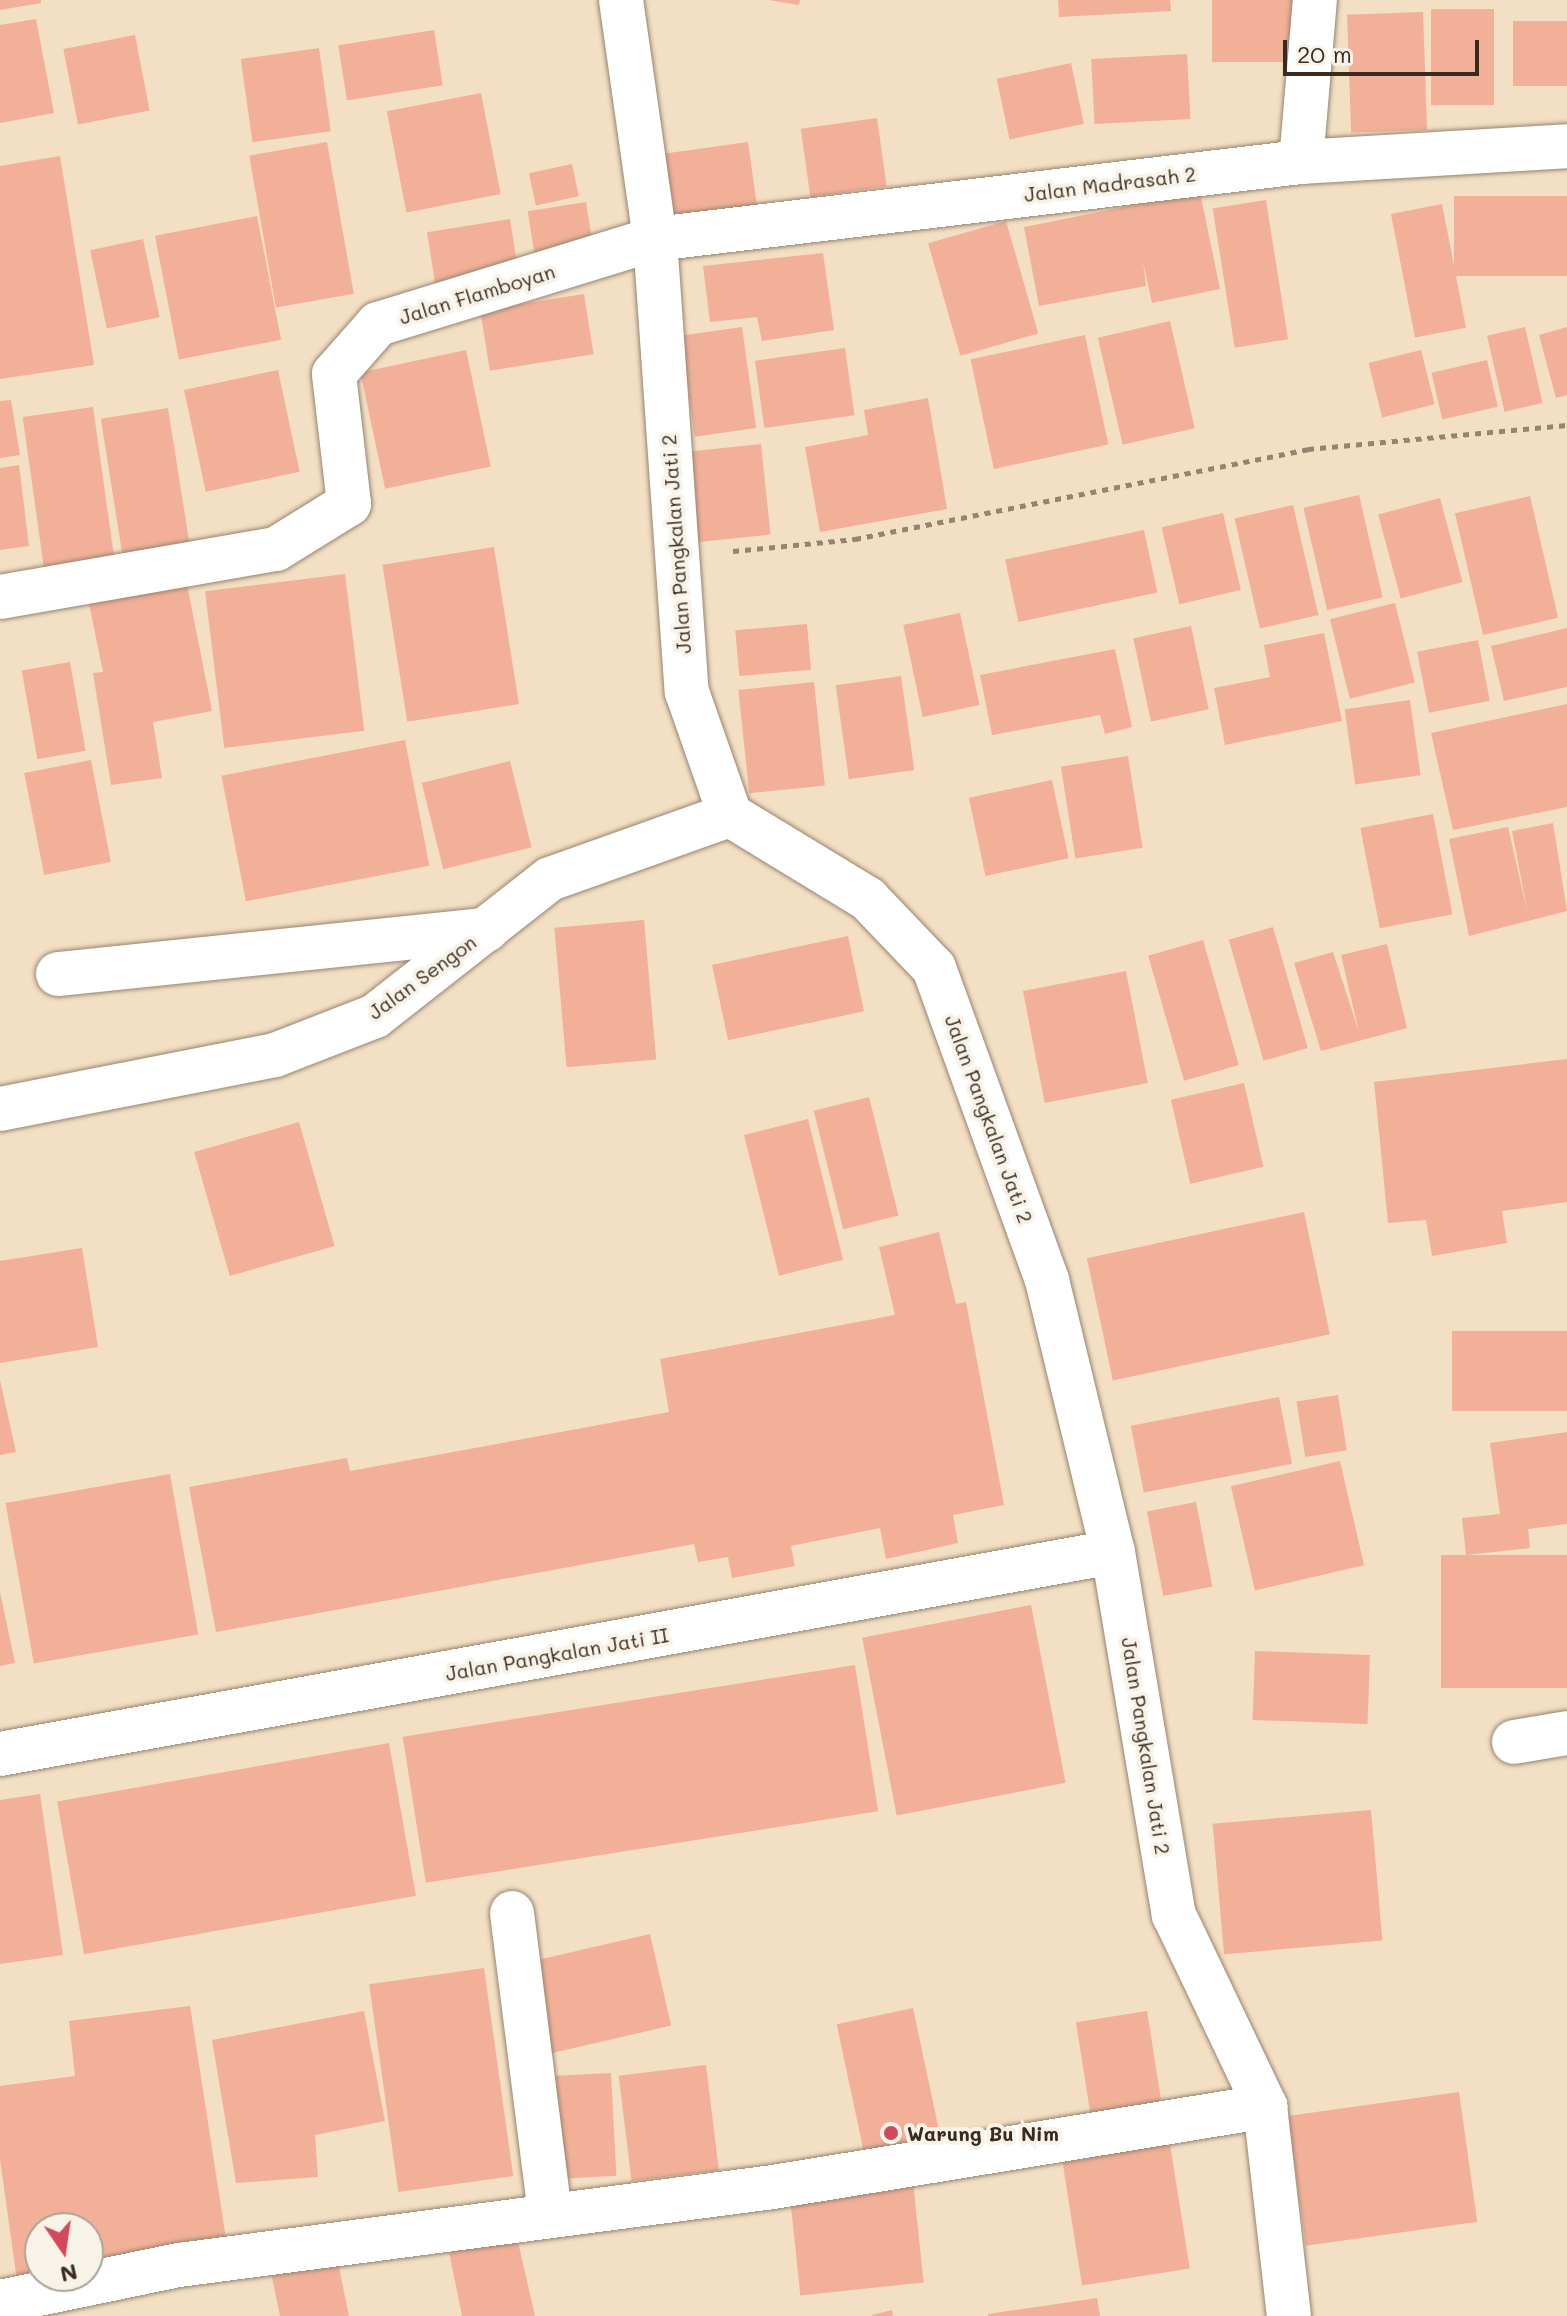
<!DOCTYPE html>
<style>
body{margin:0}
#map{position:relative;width:1567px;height:2316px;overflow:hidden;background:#f3dfc3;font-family:Mali,sans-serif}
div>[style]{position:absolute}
.building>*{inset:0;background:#f2b098;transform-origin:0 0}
.path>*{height:5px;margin-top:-2.5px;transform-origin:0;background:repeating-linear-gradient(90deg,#978470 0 6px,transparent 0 12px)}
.roads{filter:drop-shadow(0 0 2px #978470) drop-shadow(0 0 2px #978470)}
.minor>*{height:44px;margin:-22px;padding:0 22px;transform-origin:22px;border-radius:22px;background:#fff}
.tertiary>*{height:44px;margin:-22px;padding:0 22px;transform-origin:22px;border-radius:22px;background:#fff}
.dots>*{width:22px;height:22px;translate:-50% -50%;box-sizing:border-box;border:4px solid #f7f3e8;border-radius:50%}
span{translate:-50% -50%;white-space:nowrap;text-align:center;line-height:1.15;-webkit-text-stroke:8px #f7f3e8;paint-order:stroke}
.street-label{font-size:20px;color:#3b2a1e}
.poi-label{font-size:20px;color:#3b2a1e;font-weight:700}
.left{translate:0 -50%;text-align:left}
.north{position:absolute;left:24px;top:2212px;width:80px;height:80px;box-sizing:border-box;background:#f7f3e8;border:2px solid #aca397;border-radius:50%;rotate:167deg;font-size:22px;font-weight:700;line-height:32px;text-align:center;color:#3b2a1e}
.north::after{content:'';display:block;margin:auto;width:28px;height:36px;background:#d1495b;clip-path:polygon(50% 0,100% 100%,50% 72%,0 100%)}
.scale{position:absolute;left:1283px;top:40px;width:196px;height:36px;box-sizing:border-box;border:4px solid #3b2a1e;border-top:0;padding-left:10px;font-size:24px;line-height:28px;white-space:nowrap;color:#3b2a1e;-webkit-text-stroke:6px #f7f3e8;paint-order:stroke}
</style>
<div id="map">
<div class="building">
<div style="clip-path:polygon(0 0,41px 0,41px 3px,0 10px)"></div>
<div style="clip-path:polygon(769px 0,800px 0,799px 5px)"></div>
<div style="clip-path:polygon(1058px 0,1170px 0,1171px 11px,1059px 17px)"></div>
<div style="left:1212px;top:0;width:92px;height:62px"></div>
<div style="left:1431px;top:9px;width:63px;height:96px"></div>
<div style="left:1423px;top:12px;width:118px;height:76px;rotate:88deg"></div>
<div style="clip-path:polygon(36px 19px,54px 113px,0 123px,0 25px)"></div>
<div style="left:1567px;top:21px;width:65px;height:54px;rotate:90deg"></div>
<div style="left:434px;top:30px;width:56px;height:97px;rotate:81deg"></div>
<div style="left:135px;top:35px;width:77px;height:73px;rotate:79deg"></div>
<div style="left:319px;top:48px;width:84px;height:79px;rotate:82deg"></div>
<div style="left:1187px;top:54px;width:65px;height:96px;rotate:87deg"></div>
<div style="left:1071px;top:63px;width:62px;height:76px;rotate:78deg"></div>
<div style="left:481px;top:93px;width:103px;height:96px;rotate:79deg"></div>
<div style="left:877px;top:118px;width:69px;height:77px;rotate:82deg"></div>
<div style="left:327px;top:142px;width:154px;height:79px;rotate:80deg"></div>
<div style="left:748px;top:142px;width:69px;height:96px;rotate:82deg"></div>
<div style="clip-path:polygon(60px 156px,94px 365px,0 379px,0 166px)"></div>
<div style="left:572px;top:164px;width:33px;height:44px;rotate:78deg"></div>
<div style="clip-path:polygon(1200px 192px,1220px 289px,1152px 303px,1143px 262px,1146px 286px,1039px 306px,1024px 227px)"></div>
<div style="left:1567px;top:196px;width:80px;height:113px;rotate:90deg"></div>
<div style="left:1266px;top:200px;width:141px;height:54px;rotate:81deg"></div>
<div style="left:586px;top:202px;width:50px;height:59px;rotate:81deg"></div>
<div style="left:1442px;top:204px;width:126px;height:52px;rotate:79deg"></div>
<div style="left:257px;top:216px;width:126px;height:104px;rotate:79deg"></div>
<div style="left:510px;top:219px;width:59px;height:84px;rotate:81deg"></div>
<div style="left:1006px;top:221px;width:117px;height:81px;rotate:74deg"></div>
<div style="left:143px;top:239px;width:80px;height:54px;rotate:78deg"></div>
<div style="clip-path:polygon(823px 253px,834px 330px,762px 341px,757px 317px,710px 322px,703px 266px)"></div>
<div style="left:584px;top:294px;width:61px;height:105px;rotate:81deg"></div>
<div style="left:1170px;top:321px;width:110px;height:74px;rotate:77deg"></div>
<div style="left:742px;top:327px;width:102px;height:62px;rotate:82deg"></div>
<div style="left:1525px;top:327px;width:78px;height:39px;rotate:77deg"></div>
<div style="clip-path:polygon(1567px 327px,1567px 395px,1556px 398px,1539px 335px)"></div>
<div style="left:1085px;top:335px;width:112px;height:117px;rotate:78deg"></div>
<div style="left:845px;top:348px;width:68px;height:91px;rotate:82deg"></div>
<div style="left:466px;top:350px;width:119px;height:108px;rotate:78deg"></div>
<div style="left:1421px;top:350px;width:56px;height:54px;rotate:76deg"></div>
<div style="left:1487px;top:360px;width:48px;height:57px;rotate:77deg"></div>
<div style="left:278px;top:370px;width:104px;height:96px;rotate:78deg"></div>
<div style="clip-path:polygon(928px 398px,947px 509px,820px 532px,805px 447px,868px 435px,864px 410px)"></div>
<div style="clip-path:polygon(11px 400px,20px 455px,0 458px,0 401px)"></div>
<div style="left:93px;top:407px;width:157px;height:71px;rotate:82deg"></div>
<div style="left:168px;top:408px;width:153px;height:68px;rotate:81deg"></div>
<div style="left:761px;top:444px;width:91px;height:91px;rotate:84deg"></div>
<div style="clip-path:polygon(19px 465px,29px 546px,0 550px,0 468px)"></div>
<div style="left:1359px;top:495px;width:105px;height:57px;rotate:77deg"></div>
<div style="left:1530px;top:496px;width:125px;height:77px;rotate:77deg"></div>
<div style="left:1440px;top:498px;width:87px;height:64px;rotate:75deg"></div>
<div style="left:1293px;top:505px;width:113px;height:60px;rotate:77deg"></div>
<div style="left:1223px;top:513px;width:79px;height:63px;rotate:77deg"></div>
<div style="left:1144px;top:530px;width:64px;height:142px;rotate:78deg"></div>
<div style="left:494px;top:547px;width:159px;height:113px;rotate:81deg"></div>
<div style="clip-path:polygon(185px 574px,212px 711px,153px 722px,162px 778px,111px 785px,93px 673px,103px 672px,87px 594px)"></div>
<div style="left:345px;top:574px;width:158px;height:141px;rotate:83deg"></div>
<div style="left:1395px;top:603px;width:82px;height:67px;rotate:76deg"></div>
<div style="left:960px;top:613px;width:94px;height:58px;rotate:78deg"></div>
<div style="left:807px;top:624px;width:46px;height:72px;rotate:85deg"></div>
<div style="left:1191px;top:626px;width:85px;height:59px;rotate:78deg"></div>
<div style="clip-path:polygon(1567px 628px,1567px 687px,1504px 701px,1491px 646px)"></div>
<div style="clip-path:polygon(1324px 633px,1342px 721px,1225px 745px,1214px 688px,1270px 677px,1264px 645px)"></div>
<div style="left:1478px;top:640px;width:62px;height:62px;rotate:79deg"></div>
<div style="clip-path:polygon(1115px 649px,1132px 727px,1105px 734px,1100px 715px,992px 735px,980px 675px)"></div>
<div style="left:70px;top:662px;width:90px;height:49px;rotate:80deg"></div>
<div style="left:901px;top:676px;width:95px;height:66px;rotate:82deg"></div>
<div style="left:814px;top:682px;width:104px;height:76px;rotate:84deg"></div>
<div style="left:1410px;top:700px;width:76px;height:66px;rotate:82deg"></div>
<div style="clip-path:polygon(1567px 704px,1567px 807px,1453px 830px,1431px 733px)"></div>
<div style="left:405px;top:740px;width:128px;height:187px;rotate:79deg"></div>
<div style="left:1128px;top:756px;width:93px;height:68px;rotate:81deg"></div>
<div style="left:91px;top:760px;width:104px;height:68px;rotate:79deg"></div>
<div style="left:510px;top:761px;width:89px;height:91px;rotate:76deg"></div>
<div style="left:1052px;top:780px;width:80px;height:85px;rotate:78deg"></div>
<div style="left:1433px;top:814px;width:102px;height:74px;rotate:79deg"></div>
<div style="clip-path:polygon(1553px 823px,1567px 911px,1469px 936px,1449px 839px,1508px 827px,1528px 915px,1512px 831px)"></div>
<div style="left:644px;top:920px;width:140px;height:90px;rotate:85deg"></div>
<div style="left:1273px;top:927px;width:126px;height:46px;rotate:74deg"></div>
<div style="left:848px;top:936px;width:77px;height:139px;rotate:78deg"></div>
<div style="left:1203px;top:940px;width:130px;height:57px;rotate:74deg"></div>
<div style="clip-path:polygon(1387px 944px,1407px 1028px,1321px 1051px,1294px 963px,1333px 952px,1359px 1032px,1341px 955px)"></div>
<div style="left:1126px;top:971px;width:114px;height:105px;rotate:79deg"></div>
<div style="clip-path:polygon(1567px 1059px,1567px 1202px,1502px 1211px,1507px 1243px,1432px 1256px,1426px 1220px,1388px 1223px,1374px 1082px)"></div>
<div style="left:1244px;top:1083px;width:86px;height:75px;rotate:77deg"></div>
<div style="left:869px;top:1097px;width:122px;height:57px;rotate:76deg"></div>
<div style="left:808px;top:1119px;width:145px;height:66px;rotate:76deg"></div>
<div style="left:299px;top:1122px;width:129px;height:109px;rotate:74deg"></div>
<div style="left:1304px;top:1212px;width:125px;height:222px;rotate:78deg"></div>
<div style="clip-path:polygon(939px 1232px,956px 1304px,966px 1302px,1004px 1505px,953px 1515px,958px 1543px,886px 1559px,880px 1528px,791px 1546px,795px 1566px,732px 1578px,728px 1557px,698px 1562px,694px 1544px,216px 1632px,189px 1487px,347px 1458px,350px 1471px,669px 1412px,660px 1359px,895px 1315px,879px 1247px)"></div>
<div style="clip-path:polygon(82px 1248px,98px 1347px,0 1363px,0 1261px)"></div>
<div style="left:1567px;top:1331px;width:80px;height:115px;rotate:90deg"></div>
<div style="clip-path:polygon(0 1380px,16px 1452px,0 1455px)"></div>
<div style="left:1338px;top:1395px;width:56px;height:42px;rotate:81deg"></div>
<div style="left:1279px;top:1397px;width:68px;height:151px;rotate:79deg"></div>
<div style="clip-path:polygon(1567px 1432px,1567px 1524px,1528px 1529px,1530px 1548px,1466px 1555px,1462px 1518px,1500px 1514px,1490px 1443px)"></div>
<div style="left:1340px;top:1461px;width:107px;height:112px;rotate:77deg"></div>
<div style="left:170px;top:1474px;width:163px;height:167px;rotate:80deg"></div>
<div style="left:1196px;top:1502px;width:86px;height:50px;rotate:79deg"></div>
<div style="left:1567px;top:1555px;width:133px;height:126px;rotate:90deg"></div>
<div style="clip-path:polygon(0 1592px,15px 1663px,0 1666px)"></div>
<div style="left:1031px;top:1605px;width:181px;height:172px;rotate:79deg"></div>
<div style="left:1255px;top:1651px;width:115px;height:69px;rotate:2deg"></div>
<div style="left:855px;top:1665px;width:148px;height:458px;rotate:81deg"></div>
<div style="left:389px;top:1743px;width:155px;height:337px;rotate:80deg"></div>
<div style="clip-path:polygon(40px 1794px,63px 1955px,0 1964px,0 1800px)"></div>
<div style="left:1371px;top:1810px;width:131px;height:159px;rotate:85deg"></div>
<div style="left:650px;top:1934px;width:94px;height:130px;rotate:77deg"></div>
<div style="left:484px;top:1968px;width:210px;height:116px;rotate:82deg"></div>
<div style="clip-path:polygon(190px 2006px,228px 2252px,88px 2271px,88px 2228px,40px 2228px,40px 2278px,17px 2281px,0 2159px,0 2086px,75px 2076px,69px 2021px)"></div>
<div style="left:913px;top:2008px;width:137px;height:78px;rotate:78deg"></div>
<div style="clip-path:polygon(364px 2011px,385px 2121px,315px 2135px,318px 2177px,236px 2183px,212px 2040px)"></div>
<div style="left:1147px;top:2011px;width:104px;height:72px;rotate:81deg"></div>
<div style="left:706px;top:2065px;width:106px;height:88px;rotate:83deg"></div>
<div style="left:611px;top:2073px;width:103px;height:63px;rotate:87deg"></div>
<div style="left:1459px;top:2092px;width:131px;height:173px;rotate:82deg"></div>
<div style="left:1170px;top:2144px;width:126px;height:109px;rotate:81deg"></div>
<div style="left:913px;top:2181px;width:102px;height:124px;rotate:84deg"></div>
<div style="clip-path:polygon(517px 2237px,535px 2316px,462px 2316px,449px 2252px)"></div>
<div style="clip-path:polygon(337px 2258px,349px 2316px,280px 2316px,271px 2272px)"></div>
<div style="clip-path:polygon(1097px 2298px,1100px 2316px,988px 2316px,988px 2314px)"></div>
<div style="clip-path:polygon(892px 2310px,893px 2316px,872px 2316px,872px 2315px)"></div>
</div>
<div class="path">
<div style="left:733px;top:551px;width:123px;rotate:-5.6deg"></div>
<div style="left:855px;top:539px;width:462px;rotate:-11.2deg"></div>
<div style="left:1308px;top:449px;width:260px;rotate:-5.3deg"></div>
</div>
<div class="roads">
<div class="minor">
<div style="left:1301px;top:162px;width:163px;rotate:-85.1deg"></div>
<div style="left:0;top:597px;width:280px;rotate:-9.9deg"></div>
<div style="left:276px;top:549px;width:86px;rotate:-31.7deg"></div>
<div style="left:349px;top:504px;width:131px;rotate:-96.6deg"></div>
<div style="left:334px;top:374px;width:67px;rotate:-48.7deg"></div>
<div style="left:378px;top:324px;width:290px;rotate:-17.1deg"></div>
<div style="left:655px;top:239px;width:651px;rotate:-6.8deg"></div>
<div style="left:1301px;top:162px;width:266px;rotate:-3.4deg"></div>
<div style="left:58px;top:974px;width:431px;rotate:-5.9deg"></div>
<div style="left:0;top:1109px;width:280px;rotate:-11.1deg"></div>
<div style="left:275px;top:1055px;width:107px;rotate:-21.3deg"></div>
<div style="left:375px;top:1016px;width:222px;rotate:-38.1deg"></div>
<div style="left:550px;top:879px;width:191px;rotate:-19.6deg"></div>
<div style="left:1514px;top:1742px;width:54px;rotate:-9.6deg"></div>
<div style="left:0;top:1754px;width:1131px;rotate:-10.29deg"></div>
<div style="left:512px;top:1913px;width:302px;rotate:82.8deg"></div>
<div style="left:0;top:2302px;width:183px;rotate:-11.7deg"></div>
<div style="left:179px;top:2265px;width:599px;rotate:-7.48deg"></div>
<div style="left:773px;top:2187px;width:499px;rotate:-9.3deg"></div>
</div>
<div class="tertiary">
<div style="left:621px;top:0;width:241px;rotate:81.9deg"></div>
<div style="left:655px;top:239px;width:454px;rotate:86deg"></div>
<div style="left:687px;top:692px;width:130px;rotate:70.7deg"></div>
<div style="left:730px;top:815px;width:162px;rotate:31.3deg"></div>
<div style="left:868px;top:899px;width:95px;rotate:46.3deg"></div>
<div style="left:934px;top:968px;width:332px;rotate:70.1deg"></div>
<div style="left:1047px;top:1280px;width:280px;rotate:76.4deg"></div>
<div style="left:1113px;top:1552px;width:368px;rotate:80.5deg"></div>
<div style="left:1174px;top:1915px;width:212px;rotate:64.5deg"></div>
<div style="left:1265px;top:2106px;width:211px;rotate:83.5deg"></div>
</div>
</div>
<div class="dots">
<div style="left:891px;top:2133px;background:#d1495b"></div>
</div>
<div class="street-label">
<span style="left:1110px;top:184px;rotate:-7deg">Jalan Madrasah 2</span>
<span style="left:477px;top:294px;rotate:-17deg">Jalan Flamboyan</span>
<span style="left:676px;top:544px;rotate:-94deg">Jalan Pangkalan Jati 2</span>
<span style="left:422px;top:977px;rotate:-36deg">Jalan Sengon</span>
<span style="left:989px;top:1119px;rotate:70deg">Jalan Pangkalan Jati 2</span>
<span style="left:557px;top:1654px;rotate:-10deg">Jalan Pangkalan Jati II</span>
<span style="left:1146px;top:1746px;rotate:81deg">Jalan Pangkalan Jati 2</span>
</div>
<div class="poi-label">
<span class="left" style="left:907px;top:2133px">Warung Bu Nim</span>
</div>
<div class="north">N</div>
<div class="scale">20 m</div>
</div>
